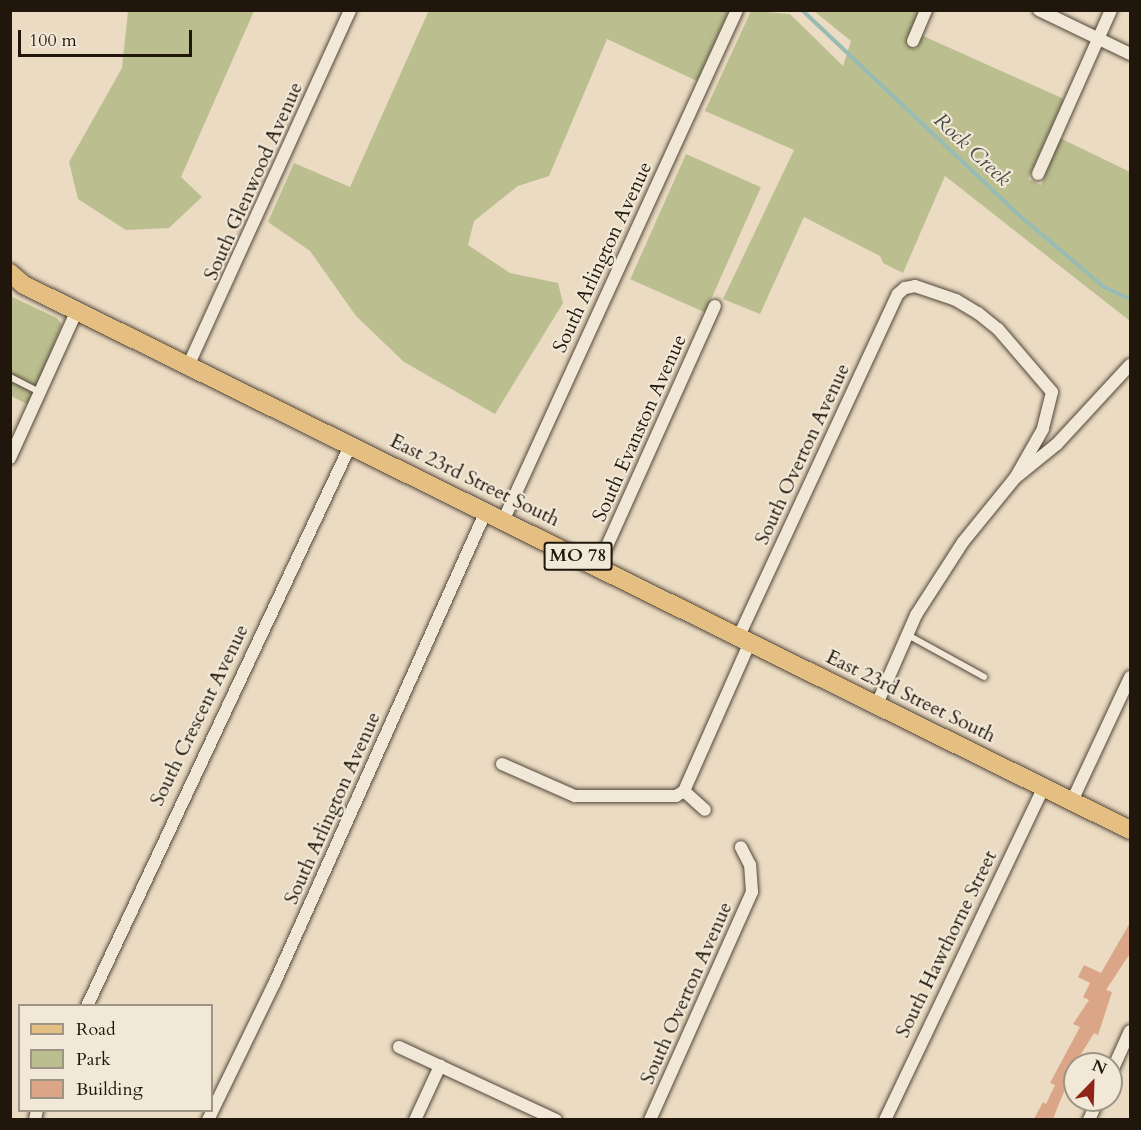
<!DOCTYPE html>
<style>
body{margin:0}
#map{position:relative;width:1141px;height:1130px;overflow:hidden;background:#eadbc2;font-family:Cardo,serif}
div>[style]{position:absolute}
.green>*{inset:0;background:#bbbf90;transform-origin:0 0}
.stream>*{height:4px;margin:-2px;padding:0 2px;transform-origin:2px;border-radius:2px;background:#98bbb4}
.building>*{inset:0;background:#dba687}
.roads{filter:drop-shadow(0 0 2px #53473a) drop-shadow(0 0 2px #53473a)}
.service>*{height:6px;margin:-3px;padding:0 3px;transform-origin:3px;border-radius:3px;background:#f1e8d7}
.minor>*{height:12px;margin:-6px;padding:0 6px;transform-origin:6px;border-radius:6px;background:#f1e8d7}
.primary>*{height:18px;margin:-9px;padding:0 9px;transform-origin:9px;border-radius:9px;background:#e5be81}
span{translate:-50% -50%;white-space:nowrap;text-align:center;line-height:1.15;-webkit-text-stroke:4.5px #f1e8d7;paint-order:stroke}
.shield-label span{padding:2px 4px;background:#f1e8d7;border:2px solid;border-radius:4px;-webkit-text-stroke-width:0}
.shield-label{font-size:18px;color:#21160c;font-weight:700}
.street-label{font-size:20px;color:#21160c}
.water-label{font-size:21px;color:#4b5047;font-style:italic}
.frame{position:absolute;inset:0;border:12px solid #21160c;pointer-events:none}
.legend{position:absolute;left:18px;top:1004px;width:195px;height:108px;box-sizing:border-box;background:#f1e8d7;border:2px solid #9e9486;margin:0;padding:8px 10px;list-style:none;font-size:18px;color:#21160c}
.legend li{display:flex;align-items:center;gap:12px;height:30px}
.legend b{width:30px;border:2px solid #9e9486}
.north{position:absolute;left:1063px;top:1052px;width:60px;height:60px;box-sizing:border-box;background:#f1e8d7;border:2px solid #9e9486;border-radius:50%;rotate:23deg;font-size:16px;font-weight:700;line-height:24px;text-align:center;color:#21160c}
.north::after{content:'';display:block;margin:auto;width:21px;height:27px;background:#8f2418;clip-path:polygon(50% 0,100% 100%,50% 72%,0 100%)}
.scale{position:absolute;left:18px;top:30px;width:174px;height:27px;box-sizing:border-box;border:3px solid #21160c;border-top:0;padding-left:8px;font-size:18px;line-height:21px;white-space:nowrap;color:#21160c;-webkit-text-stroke:4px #f1e8d7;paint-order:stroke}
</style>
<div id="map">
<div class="green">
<div style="clip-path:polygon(429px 10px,729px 11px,697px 81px,607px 39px,549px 176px,518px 186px,474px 221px,468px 245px,510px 273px,558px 283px,563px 303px,495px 414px,404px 362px,356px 316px,310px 251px,268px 222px,294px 163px,350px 187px)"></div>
<div style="clip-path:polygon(128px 11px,254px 11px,181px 177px,202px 197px,169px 228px,126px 230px,78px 199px,69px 162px,122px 68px)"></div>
<div style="clip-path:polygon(751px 11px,790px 14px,843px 66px,851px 41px,814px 11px,920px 11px,906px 45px,916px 49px,921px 35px,1064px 99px,1028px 179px,1041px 185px,1060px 138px,1130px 172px,1130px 321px,945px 176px,903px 273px,883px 263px,880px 256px,804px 217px,760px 314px,723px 299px,794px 150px,705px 111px)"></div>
<div style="left:686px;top:154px;width:82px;height:137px;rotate:24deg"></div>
<div style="clip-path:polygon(10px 296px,57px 318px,62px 325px,29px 405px,11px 396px)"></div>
</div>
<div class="stream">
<div style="left:802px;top:10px;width:300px;rotate:43.4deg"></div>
<div style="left:1020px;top:216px;width:110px;rotate:40.2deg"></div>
<div style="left:1104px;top:287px;width:29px;rotate:25deg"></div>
</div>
<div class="building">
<div style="clip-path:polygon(1131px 921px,1131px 952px,1106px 990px,1112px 992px,1098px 1035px,1094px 1033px,1075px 1064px,1053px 1119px,1034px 1119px,1043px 1102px,1046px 1104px,1055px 1085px,1050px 1083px,1080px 1027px,1073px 1024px,1089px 1000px,1083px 997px,1090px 983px,1078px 977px,1084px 965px,1101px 973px)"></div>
</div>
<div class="roads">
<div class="service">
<div style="left:10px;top:377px;width:35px;rotate:27deg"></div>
<div style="left:908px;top:635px;width:87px;rotate:28.9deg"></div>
</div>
<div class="minor">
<div style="left:1039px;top:10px;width:101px;rotate:25.8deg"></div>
<div style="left:913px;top:41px;width:34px;rotate:-67deg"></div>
<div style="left:1038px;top:174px;width:180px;rotate:-66deg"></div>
<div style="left:188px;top:366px;width:391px;rotate:-65.5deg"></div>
<div style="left:10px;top:458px;width:162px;rotate:-65.6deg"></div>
<div style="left:504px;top:519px;width:560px;rotate:-65.4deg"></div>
<div style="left:598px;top:566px;width:285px;rotate:-65.8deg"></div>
<div style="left:739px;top:636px;width:377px;rotate:-65.1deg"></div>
<div style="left:898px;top:294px;width:9px;rotate:-41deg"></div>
<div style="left:905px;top:288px;width:10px;rotate:-11deg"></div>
<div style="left:915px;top:286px;width:43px;rotate:18.9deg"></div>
<div style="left:956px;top:300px;width:26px;rotate:31deg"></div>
<div style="left:978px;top:313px;width:26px;rotate:39deg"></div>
<div style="left:998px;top:329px;width:83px;rotate:49.4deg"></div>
<div style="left:1052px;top:392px;width:38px;rotate:104deg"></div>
<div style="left:1043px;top:429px;width:56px;rotate:119.7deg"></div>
<div style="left:877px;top:704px;width:97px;rotate:-66.3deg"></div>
<div style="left:916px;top:615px;width:87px;rotate:-57.2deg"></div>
<div style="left:963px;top:542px;width:82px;rotate:-50.9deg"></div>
<div style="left:1015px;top:478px;width:54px;rotate:-39deg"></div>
<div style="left:1057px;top:444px;width:108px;rotate:-47.3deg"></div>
<div style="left:502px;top:764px;width:80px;rotate:23.7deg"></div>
<div style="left:575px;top:796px;width:101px"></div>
<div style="left:676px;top:796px;width:9px;rotate:-32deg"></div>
<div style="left:684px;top:791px;width:163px;rotate:-66.1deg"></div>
<div style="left:684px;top:791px;width:28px;rotate:42deg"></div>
<div style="left:1072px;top:801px;width:137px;rotate:-64.9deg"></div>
<div style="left:87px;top:1006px;width:621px;rotate:-64.84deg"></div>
<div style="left:399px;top:1047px;width:173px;rotate:24.9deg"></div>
<div style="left:1111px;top:1073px;width:46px;rotate:-65.7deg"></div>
<div style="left:35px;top:1120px;width:10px;rotate:-79deg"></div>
<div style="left:208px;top:1120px;width:153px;rotate:-64.1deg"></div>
<div style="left:275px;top:982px;width:516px;rotate:-65.87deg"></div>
<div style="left:415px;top:1120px;width:60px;rotate:-65.2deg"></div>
<div style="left:650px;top:1120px;width:250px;rotate:-65.9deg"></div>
<div style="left:752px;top:892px;width:27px;rotate:-94deg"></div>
<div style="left:750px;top:865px;width:20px;rotate:-117deg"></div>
<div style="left:885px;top:1120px;width:369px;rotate:-64.5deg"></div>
<div style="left:1089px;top:1120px;width:22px;rotate:-66deg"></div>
</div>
<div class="primary">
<div style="left:10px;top:273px;width:18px;rotate:41deg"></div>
<div style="left:24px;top:285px;width:1233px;rotate:26.23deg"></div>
</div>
</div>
<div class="shield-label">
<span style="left:578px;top:556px">MO 78</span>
</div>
<div class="street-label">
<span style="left:253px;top:181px;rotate:-66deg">South Glenwood Avenue</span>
<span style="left:602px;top:257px;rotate:-65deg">South Arlington Avenue</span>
<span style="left:639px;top:428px;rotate:-66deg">South Evanston Avenue</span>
<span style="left:802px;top:454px;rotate:-65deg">South Overton Avenue</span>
<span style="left:475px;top:480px;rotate:26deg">East 23rd Street South</span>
<span style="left:911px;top:696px;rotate:26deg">East 23rd Street South</span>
<span style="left:199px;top:715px;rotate:-64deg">South Crescent Avenue</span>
<span style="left:332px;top:808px;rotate:-66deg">South Arlington Avenue</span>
<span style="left:946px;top:944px;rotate:-64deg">South Hawthorne Street</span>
<span style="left:686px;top:993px;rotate:-66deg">South Overton Avenue</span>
</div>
<div class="water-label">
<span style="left:972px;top:150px;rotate:43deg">Rock Creek</span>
</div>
<div class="frame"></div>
<ul class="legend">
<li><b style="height:8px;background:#e5be81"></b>Road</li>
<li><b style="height:16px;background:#bbbf90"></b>Park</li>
<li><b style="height:16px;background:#dba687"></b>Building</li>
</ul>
<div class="north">N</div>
<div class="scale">100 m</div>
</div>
